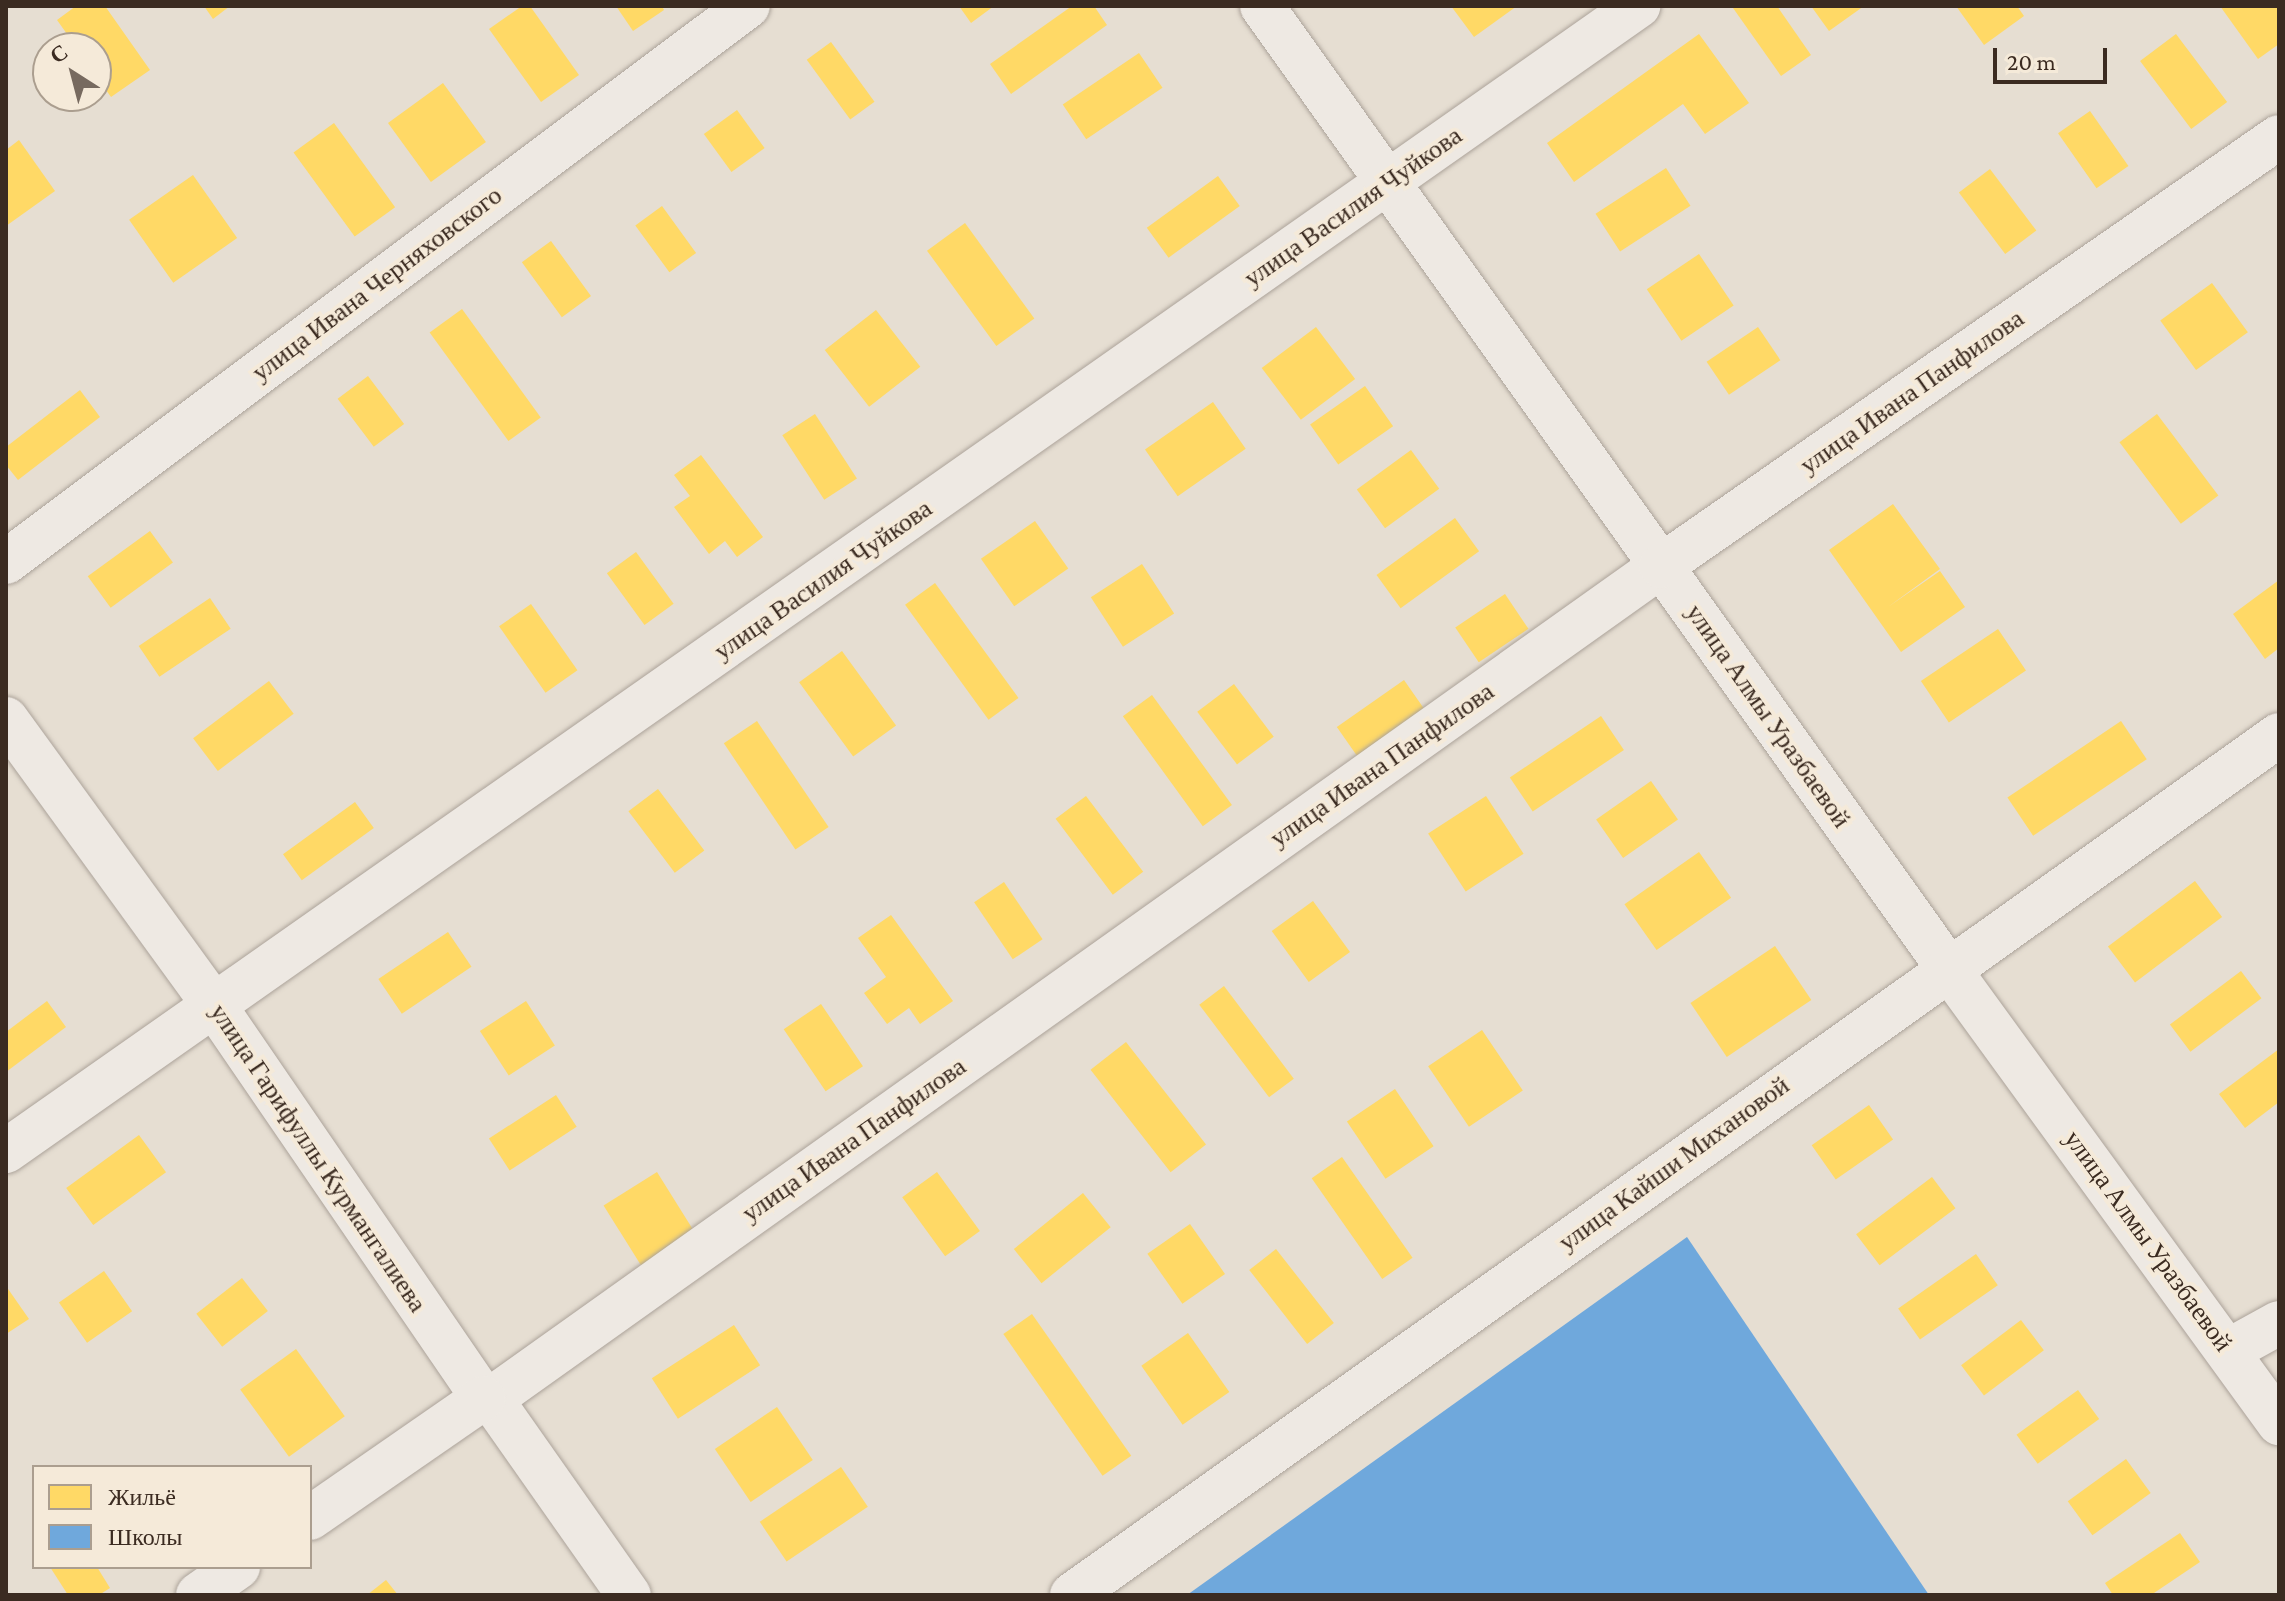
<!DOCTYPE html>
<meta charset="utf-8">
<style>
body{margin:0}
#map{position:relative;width:2285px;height:1601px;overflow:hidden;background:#e6ded2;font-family:"Crimson Pro",serif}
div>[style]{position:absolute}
.homes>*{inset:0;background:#ffd966;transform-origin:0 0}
.schools>*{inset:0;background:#6fa8dc}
.roads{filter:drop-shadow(0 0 2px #aca39a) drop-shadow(0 0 2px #aca39a)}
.minor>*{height:44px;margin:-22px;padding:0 22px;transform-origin:22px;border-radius:22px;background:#eee9e3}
span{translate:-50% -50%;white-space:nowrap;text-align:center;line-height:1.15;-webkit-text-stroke:8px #f5ead9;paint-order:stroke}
.street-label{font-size:26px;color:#3b2b21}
.frame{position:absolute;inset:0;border:8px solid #3b2b21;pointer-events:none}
.legend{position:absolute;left:32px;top:1465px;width:280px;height:104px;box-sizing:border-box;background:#f5ead9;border:2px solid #ab9e8f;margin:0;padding:10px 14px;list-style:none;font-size:24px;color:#3b2b21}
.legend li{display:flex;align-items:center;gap:16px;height:40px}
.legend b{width:40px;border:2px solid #ab9e8f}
.north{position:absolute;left:32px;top:32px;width:80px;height:80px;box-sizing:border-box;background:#f5ead9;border:2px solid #ab9e8f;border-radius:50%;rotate:324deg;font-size:22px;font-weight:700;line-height:32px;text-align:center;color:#3b2b21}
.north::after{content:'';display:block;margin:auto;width:28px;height:36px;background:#776a5f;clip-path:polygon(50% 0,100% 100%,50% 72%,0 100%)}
.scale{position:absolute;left:1993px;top:48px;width:114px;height:36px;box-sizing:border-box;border:4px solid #3b2b21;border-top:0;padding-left:10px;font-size:24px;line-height:28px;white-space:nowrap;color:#3b2b21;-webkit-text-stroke:6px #f5ead9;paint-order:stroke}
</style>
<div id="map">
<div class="homes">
<div style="clip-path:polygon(76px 6px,105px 6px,150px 70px,111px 97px,96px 76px,96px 48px,77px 48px,57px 20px)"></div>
<div style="clip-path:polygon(204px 6px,230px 6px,213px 19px)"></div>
<div style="clip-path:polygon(522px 6px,530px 6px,579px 75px,541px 102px,489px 29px)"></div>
<div style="clip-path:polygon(616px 6px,662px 6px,664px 10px,633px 31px)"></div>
<div style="clip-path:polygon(959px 6px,994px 6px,971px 23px)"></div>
<div style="clip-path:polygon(1072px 6px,1094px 6px,1107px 25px,1011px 94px,990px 64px)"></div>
<div style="clip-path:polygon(1451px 6px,1517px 6px,1474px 37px)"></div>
<div style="clip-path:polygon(1777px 6px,1811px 55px,1781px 76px,1733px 8px)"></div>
<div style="clip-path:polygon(1811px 6px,1864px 6px,1829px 31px)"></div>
<div style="clip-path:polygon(1956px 6px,2017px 6px,2024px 16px,1984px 45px)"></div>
<div style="clip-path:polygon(2220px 6px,2279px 6px,2279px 44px,2258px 59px)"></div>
<div style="clip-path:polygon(1699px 34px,1749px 103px,1705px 134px,1683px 104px,1574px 182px,1547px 143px)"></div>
<div style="left:2176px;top:34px;width:85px;height:45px;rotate:53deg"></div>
<div style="left:831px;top:42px;width:74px;height:30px;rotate:54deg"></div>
<div style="left:1139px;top:53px;width:42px;height:92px;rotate:56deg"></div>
<div style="left:443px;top:83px;width:73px;height:68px;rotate:54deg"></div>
<div style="left:737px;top:110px;width:47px;height:41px;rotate:54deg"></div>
<div style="left:2090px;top:111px;width:67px;height:39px;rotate:55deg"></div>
<div style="left:334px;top:123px;width:104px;height:50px;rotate:54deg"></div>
<div style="clip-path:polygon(19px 140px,55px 191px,6px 226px,6px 150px)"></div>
<div style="left:1666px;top:168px;width:45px;height:84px;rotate:57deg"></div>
<div style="left:1990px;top:169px;width:77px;height:39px;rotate:53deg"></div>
<div style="left:193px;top:175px;width:77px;height:78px;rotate:55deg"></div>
<div style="left:1218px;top:176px;width:37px;height:88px;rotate:54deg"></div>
<div style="left:662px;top:206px;width:58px;height:33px;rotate:54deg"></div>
<div style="left:965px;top:223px;width:118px;height:47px;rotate:54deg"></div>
<div style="left:551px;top:241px;width:68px;height:36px;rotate:54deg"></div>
<div style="left:1699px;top:254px;width:62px;height:63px;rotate:56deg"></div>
<div style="left:2212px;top:283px;width:61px;height:64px;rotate:54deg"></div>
<div style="left:462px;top:309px;width:134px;height:40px;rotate:54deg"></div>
<div style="left:876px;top:310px;width:72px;height:65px;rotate:52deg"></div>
<div style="left:1316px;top:327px;width:65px;height:68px;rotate:53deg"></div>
<div style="left:1758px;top:327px;width:40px;height:62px;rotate:56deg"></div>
<div style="left:368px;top:376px;width:60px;height:38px;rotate:53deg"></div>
<div style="left:1365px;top:386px;width:49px;height:67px;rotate:55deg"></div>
<div style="clip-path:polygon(80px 390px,100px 417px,18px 480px,6px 465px,6px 447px)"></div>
<div style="left:1213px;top:402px;width:57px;height:83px;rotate:55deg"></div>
<div style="left:815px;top:414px;width:77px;height:39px;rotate:57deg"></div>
<div style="left:2157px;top:414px;width:102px;height:47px;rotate:53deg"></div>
<div style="left:1411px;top:450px;width:48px;height:67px;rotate:54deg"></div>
<div style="clip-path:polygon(701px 455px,763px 537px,737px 557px,725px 541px,709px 554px,674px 507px,690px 496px,674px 475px)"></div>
<div style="clip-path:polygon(1893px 504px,1940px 569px,1888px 607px,1940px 571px,1965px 607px,1901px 652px,1829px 550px)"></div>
<div style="left:1455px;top:518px;width:41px;height:97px;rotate:54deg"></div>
<div style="left:1035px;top:521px;width:58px;height:66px;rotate:55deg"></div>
<div style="left:150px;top:531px;width:39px;height:77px;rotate:54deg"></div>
<div style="left:636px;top:552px;width:64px;height:36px;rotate:54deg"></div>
<div style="left:1142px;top:564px;width:59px;height:61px;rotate:57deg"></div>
<div style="clip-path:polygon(2279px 580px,2279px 648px,2265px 659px,2233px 614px)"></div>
<div style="left:935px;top:583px;width:142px;height:37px;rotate:54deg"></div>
<div style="left:1505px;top:594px;width:42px;height:60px;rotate:56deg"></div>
<div style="left:210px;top:598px;width:37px;height:86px;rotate:56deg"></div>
<div style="left:531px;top:604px;width:81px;height:39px;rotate:55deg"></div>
<div style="left:1998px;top:629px;width:50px;height:93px;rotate:56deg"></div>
<div style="left:842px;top:651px;width:92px;height:53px;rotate:54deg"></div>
<div style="left:1404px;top:680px;width:49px;height:82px;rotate:55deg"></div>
<div style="left:269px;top:681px;width:41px;height:95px;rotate:53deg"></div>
<div style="left:1234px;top:684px;width:66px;height:46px;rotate:53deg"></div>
<div style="left:1152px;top:695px;width:136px;height:36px;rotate:54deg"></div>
<div style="left:1601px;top:716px;width:41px;height:110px;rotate:56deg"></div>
<div style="left:757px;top:721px;width:128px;height:40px;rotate:56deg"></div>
<div style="left:2121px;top:721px;width:46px;height:137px;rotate:56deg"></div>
<div style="left:1651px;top:781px;width:47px;height:67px;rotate:55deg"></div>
<div style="left:658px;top:789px;width:77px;height:37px;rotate:53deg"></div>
<div style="left:1086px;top:796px;width:95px;height:38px;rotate:53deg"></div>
<div style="left:1486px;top:796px;width:69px;height:69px;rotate:57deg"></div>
<div style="left:355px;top:802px;width:32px;height:89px;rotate:54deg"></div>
<div style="left:1699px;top:852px;width:56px;height:91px;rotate:55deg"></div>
<div style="left:2195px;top:881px;width:45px;height:109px;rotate:53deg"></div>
<div style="left:1004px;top:882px;width:69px;height:36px;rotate:56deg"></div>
<div style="left:1313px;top:901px;width:63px;height:51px;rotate:54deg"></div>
<div style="clip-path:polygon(891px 915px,953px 1001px,920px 1024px,909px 1008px,887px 1024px,864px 993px,886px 977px,858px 938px)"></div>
<div style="left:448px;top:932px;width:42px;height:84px;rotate:56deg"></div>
<div style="left:1775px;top:946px;width:65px;height:102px;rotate:56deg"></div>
<div style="left:2241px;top:971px;width:34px;height:89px;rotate:53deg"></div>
<div style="left:1224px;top:986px;width:116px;height:31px;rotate:53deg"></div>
<div style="clip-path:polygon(47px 1001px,66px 1027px,6px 1072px,6px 1032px)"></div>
<div style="left:526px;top:1001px;width:53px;height:55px;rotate:57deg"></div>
<div style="left:821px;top:1004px;width:75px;height:45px;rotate:56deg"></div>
<div style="left:1482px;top:1030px;width:73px;height:65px;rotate:56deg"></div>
<div style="left:1126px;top:1042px;width:130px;height:45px;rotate:52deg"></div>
<div style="clip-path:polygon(2279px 1049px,2279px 1102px,2245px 1128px,2219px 1094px)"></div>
<div style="left:1395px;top:1089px;width:69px;height:58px;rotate:56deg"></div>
<div style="left:556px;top:1095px;width:38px;height:80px;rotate:57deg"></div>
<div style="left:1869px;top:1105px;width:42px;height:70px;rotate:55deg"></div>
<div style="left:139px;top:1135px;width:46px;height:90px;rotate:54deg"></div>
<div style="left:1342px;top:1157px;width:123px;height:37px;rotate:55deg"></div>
<div style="left:657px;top:1172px;width:79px;height:63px;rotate:58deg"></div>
<div style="left:937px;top:1172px;width:73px;height:43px;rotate:54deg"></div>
<div style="left:1932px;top:1177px;width:39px;height:95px;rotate:53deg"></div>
<div style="left:1083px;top:1193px;width:44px;height:89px;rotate:51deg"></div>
<div style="left:1190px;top:1224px;width:61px;height:52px;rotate:55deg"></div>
<div style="left:1276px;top:1249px;width:94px;height:34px;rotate:52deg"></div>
<div style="left:1976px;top:1254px;width:38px;height:95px;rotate:55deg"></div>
<div style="left:104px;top:1271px;width:49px;height:55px;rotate:55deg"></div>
<div style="left:242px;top:1278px;width:42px;height:58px;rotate:52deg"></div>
<div style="clip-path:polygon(6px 1286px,29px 1319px,6px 1334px)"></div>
<div style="left:1032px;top:1314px;width:173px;height:35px;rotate:55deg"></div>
<div style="left:2021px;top:1320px;width:38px;height:75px;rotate:53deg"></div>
<div style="left:734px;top:1325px;width:48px;height:98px;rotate:57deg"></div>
<div style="left:1188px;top:1333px;width:72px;height:57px;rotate:55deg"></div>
<div style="left:296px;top:1349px;width:83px;height:69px;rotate:54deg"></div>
<div style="left:2078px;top:1390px;width:36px;height:76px;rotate:54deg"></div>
<div style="left:777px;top:1407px;width:64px;height:75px;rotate:56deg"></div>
<div style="left:2126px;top:1459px;width:42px;height:72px;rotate:54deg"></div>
<div style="left:841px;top:1467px;width:48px;height:98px;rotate:56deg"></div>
<div style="clip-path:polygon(2180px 1533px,2200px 1562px,2151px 1595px,2113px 1595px,2105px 1583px)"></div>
<div style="clip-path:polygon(50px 1567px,97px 1567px,110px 1588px,99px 1595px,68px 1595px)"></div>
<div style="clip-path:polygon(386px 1580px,398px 1595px,367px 1595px)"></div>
</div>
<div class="schools">
<div style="clip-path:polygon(1687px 1237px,1929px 1595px,1187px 1595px)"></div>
</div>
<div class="roads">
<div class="minor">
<div style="left:1262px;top:6px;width:1182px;rotate:54.51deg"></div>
<div style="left:1948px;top:968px;width:563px;rotate:53.97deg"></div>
<div style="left:6px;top:562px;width:927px;rotate:-36.85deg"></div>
<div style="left:6px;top:719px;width:357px;rotate:54deg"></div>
<div style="left:216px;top:1008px;width:473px;rotate:55.6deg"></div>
<div style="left:483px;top:1398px;width:8px;rotate:7deg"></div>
<div style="left:491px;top:1399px;width:240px;rotate:54.9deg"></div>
<div style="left:6px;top:1151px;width:1994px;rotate:-35.05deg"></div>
<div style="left:2228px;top:1351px;width:58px;rotate:-28.8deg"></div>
<div style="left:491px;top:1399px;width:1436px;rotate:-35.45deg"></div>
<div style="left:1661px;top:566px;width:752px;rotate:-34.77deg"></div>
<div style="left:310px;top:1518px;width:211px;rotate:-34.7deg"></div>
<div style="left:198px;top:1595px;width:49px;rotate:-35deg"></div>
<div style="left:1072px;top:1595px;width:1482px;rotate:-35.47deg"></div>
</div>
</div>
<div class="street-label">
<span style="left:1353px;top:207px;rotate:-35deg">улица Василия Чуйкова</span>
<span style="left:377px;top:284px;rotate:-37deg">улица Ивана Черняховского</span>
<span style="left:1912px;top:392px;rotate:-35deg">улица Ивана Панфилова</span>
<span style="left:823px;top:580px;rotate:-35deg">улица Василия Чуйкова</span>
<span style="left:1768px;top:716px;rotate:55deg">улица Алмы Уразбаевой</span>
<span style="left:1382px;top:765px;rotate:-35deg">улица Ивана Панфилова</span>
<span style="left:854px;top:1140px;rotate:-35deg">улица Ивана Панфилова</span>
<span style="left:318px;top:1158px;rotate:56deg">улица Гарифуллы Курмангалиева</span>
<span style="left:1674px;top:1164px;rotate:-36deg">улица Кайши Михановой</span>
<span style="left:2148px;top:1241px;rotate:54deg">улица Алмы Уразбаевой</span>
</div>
<div class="frame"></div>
<ul class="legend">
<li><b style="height:22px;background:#ffd966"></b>Жильё</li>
<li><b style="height:22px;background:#6fa8dc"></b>Школы</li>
</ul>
<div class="north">С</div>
<div class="scale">20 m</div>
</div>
